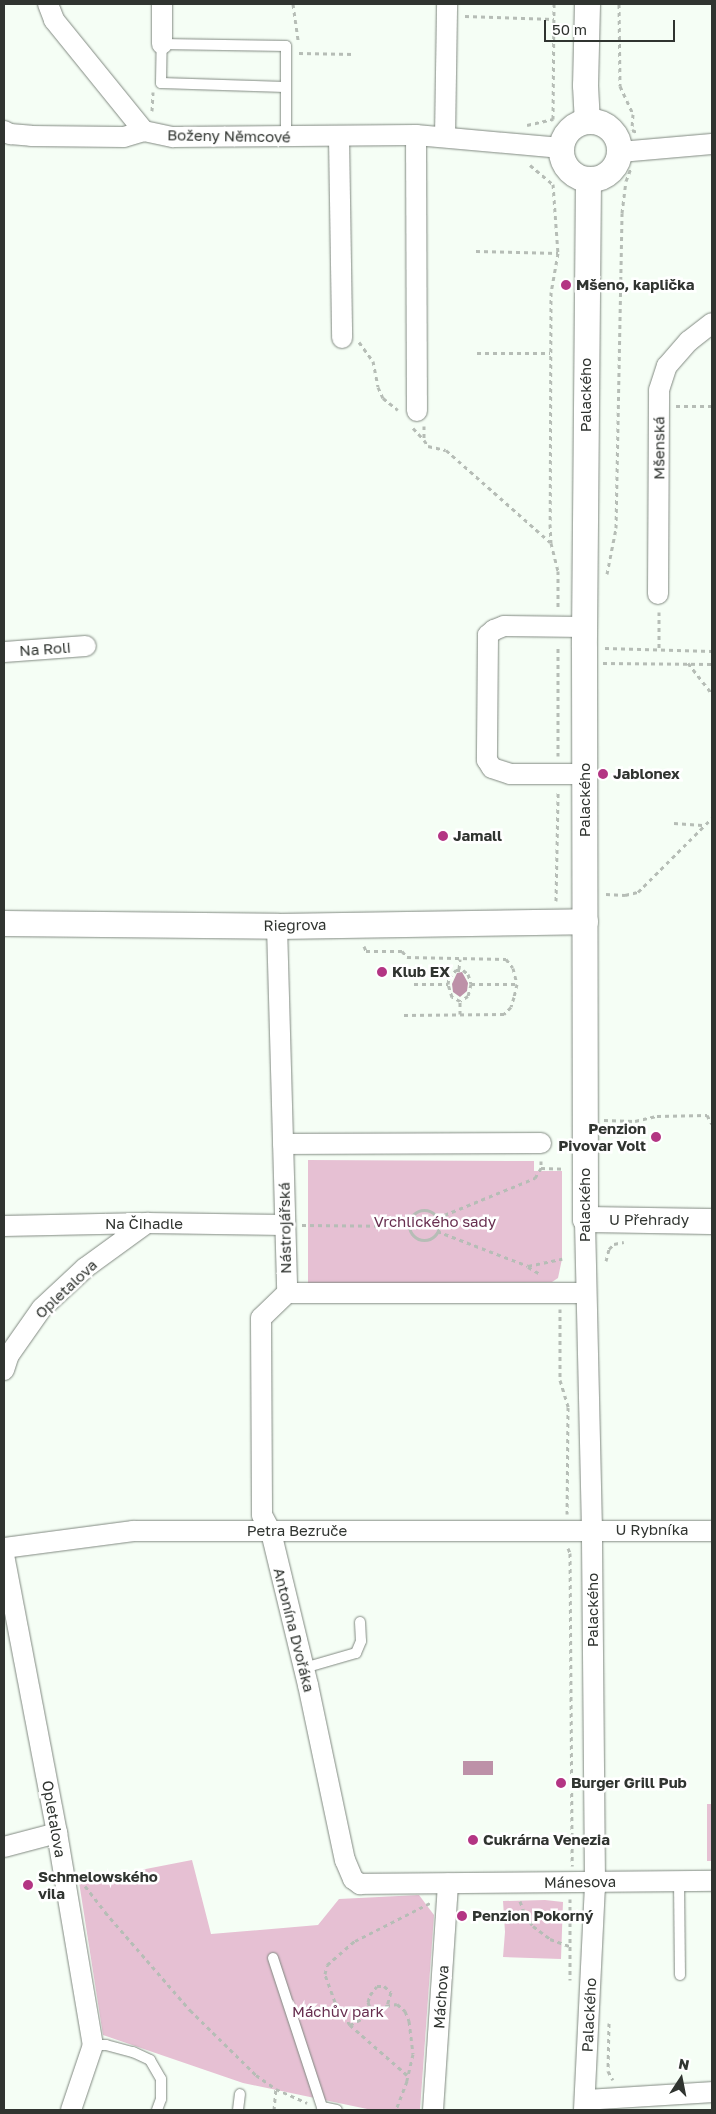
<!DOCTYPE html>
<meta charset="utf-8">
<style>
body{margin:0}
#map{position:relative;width:716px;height:2114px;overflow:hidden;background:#f5fef5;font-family:"Golos Text",sans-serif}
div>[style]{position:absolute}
.green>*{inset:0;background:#e6c0d3;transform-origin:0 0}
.water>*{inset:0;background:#bd91a8;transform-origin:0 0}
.path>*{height:3px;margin-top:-1.5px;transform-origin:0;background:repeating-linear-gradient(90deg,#b6bdb6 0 4px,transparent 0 8px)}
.path>.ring{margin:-1.5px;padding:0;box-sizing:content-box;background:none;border:3px solid #b6bdb6;border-radius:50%}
.roads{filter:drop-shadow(0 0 1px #818981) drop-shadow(0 0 1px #818981)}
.service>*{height:10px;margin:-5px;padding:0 5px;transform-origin:5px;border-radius:5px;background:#fff}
.minor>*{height:20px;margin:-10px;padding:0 10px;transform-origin:10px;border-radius:10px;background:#fff}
.tertiary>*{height:25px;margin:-12.5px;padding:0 12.5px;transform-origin:12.5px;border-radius:12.5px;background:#fff}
.tertiary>.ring{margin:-12.5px;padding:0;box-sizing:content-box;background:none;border:25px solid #fff;border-radius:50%}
.dots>*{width:14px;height:14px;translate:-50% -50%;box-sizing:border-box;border:2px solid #fff;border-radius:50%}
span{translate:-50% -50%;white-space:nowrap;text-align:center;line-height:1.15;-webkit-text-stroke:5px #fff;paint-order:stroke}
.street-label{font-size:15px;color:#303430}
.poi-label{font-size:15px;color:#303430;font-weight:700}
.left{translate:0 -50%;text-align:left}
.right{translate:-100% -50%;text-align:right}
.park-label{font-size:15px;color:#672e4f}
.frame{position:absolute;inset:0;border:5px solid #303430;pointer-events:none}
.north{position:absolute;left:656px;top:2054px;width:50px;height:50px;-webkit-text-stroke:4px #fff;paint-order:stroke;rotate:11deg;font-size:14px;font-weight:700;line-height:20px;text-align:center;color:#303430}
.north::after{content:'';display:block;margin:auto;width:18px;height:22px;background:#303430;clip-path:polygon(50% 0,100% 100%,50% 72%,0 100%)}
.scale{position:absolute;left:544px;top:20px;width:131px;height:22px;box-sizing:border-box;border:2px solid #303430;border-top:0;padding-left:6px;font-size:15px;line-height:18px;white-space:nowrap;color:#303430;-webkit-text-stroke:4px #fff;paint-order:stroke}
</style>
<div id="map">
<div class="green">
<div style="clip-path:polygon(308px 1160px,534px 1161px,534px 1171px,562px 1171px,562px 1259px,558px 1278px,552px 1282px,308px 1284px)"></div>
<div style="left:707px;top:1804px;width:5px;height:57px"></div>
<div style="clip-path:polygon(192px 1860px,211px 1934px,318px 1925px,339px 1899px,419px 1895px,434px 1915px,420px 2110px,372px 2110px,243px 2083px,103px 2035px,79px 1882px)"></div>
<div style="clip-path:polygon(545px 1900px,563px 1902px,561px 1959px,503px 1957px,505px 1932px,503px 1901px)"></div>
</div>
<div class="water">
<div style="clip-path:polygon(462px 972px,468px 983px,467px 991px,460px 997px,453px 992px,452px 984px,457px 973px)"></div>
<div style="left:493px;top:1761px;width:14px;height:30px;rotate:90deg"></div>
</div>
<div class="path">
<div style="left:293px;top:4px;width:36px;rotate:82deg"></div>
<div style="left:619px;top:4px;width:82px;rotate:89.3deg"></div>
<div style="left:620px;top:86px;width:31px;rotate:65deg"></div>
<div style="left:633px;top:114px;width:16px;rotate:94deg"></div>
<div style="left:632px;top:130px;width:5px;rotate:22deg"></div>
<div style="left:465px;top:16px;width:89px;rotate:1.9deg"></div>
<div style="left:299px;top:53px;width:55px;rotate:1deg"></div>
<div style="left:152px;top:111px;width:19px;rotate:-87deg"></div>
<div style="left:527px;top:125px;width:27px;rotate:-13deg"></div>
<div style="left:553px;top:119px;width:115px;rotate:-89.5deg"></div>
<div style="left:530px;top:165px;width:30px;rotate:40deg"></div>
<div style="left:553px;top:184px;width:69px;rotate:85.9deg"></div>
<div style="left:558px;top:253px;width:40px;rotate:100deg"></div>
<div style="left:551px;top:292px;width:232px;rotate:90.2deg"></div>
<div style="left:550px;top:524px;width:19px;rotate:87deg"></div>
<div style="left:551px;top:543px;width:29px;rotate:76deg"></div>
<div style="left:558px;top:571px;width:37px;rotate:90deg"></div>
<div style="left:476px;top:251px;width:82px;rotate:1.4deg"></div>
<div style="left:359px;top:342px;width:24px;rotate:54deg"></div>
<div style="left:373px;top:361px;width:26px;rotate:79deg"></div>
<div style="left:378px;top:387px;width:12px;rotate:66deg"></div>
<div style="left:383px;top:398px;width:19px;rotate:39deg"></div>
<div style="left:477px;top:353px;width:73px"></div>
<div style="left:676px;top:406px;width:36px"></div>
<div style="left:424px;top:426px;width:14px;rotate:90deg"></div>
<div style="left:424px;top:440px;width:7px;rotate:56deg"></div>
<div style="left:428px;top:446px;width:18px;rotate:13deg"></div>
<div style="left:446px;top:450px;width:139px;rotate:41.5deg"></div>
<div style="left:413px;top:428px;width:16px;rotate:47deg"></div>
<div style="left:607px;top:574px;width:47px;rotate:-78.9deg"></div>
<div style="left:616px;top:528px;width:315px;rotate:-88.9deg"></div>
<div style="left:622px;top:213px;width:32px;rotate:-83deg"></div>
<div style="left:626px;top:181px;width:14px;rotate:-69deg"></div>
<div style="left:659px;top:612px;width:37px;rotate:90deg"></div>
<div style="left:605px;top:648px;width:107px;rotate:1.6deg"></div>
<div style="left:603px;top:663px;width:109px;rotate:0.5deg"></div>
<div style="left:688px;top:663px;width:39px;rotate:52deg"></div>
<div style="left:558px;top:756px;width:111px;rotate:-90deg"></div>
<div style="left:674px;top:823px;width:32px;rotate:4deg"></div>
<div style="left:606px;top:894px;width:19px;rotate:3deg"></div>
<div style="left:625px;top:895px;width:13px;rotate:-13deg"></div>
<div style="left:638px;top:892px;width:105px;rotate:-45deg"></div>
<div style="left:556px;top:901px;width:109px;rotate:-88.9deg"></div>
<div style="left:364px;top:946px;width:5px;rotate:68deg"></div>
<div style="left:366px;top:951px;width:36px"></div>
<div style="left:402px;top:951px;width:8px;rotate:50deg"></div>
<div style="left:407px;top:957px;width:99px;rotate:1.2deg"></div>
<div style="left:506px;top:959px;width:11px;rotate:52deg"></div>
<div style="left:513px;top:968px;width:16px;rotate:76deg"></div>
<div style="left:517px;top:984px;width:13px;rotate:103deg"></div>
<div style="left:514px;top:997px;width:10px;rotate:107deg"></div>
<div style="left:511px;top:1007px;width:10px;rotate:135deg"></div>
<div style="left:504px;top:1014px;width:100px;rotate:179.4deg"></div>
<div style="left:459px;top:969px;width:10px;rotate:-84deg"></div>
<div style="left:456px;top:970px;width:7px"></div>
<div style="left:463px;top:970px;width:6px;rotate:39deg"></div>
<div style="left:468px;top:974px;width:10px;rotate:73deg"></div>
<div style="left:471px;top:984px;width:12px;rotate:104deg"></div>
<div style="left:468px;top:996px;width:9px;rotate:148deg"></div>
<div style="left:460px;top:1001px;width:9px;rotate:-153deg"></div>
<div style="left:452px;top:997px;width:14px;rotate:-107deg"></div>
<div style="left:448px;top:984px;width:6px;rotate:-81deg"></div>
<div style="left:449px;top:978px;width:11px;rotate:-49deg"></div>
<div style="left:414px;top:984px;width:34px"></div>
<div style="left:471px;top:984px;width:46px"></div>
<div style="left:460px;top:1014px;width:13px;rotate:-90deg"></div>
<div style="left:604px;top:1120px;width:31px;rotate:2deg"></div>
<div style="left:635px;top:1121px;width:23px;rotate:-13deg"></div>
<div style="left:657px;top:1116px;width:50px;rotate:-1.1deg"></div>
<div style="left:707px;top:1115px;width:10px;rotate:61deg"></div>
<div style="left:541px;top:1161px;width:7px;rotate:90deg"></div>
<div style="left:541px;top:1168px;width:24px;rotate:2deg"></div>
<div class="ring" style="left:409px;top:1210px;width:27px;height:27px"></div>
<div style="left:437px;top:1218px;width:106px;rotate:-22.2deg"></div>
<div style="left:535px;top:1178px;width:12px;rotate:-59deg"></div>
<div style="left:302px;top:1225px;width:107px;rotate:0.5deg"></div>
<div style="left:437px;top:1231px;width:97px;rotate:21deg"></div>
<div style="left:528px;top:1266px;width:35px;rotate:-12deg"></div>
<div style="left:606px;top:1261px;width:12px;rotate:-76deg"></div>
<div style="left:609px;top:1249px;width:7px;rotate:-45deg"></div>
<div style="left:614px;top:1244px;width:10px;rotate:-11deg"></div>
<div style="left:528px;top:1267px;width:14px;rotate:30deg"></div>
<div style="left:560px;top:1309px;width:71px;rotate:90deg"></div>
<div style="left:560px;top:1380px;width:28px;rotate:73deg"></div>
<div style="left:568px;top:1407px;width:107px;rotate:90.5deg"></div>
<div style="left:568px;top:1548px;width:5px;rotate:68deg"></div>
<div style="left:570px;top:1553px;width:313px;rotate:89.6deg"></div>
<div style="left:85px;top:1886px;width:33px;rotate:52deg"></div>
<div style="left:105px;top:1912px;width:130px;rotate:49.1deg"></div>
<div style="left:190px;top:2010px;width:93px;rotate:44.6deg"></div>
<div style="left:256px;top:2075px;width:24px;rotate:35deg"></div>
<div style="left:276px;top:2089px;width:34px;rotate:24deg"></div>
<div style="left:570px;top:1899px;width:81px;rotate:90deg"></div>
<div style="left:520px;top:1901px;width:15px;rotate:70deg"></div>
<div style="left:525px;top:1915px;width:14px;rotate:54deg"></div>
<div style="left:533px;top:1926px;width:21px;rotate:37deg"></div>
<div style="left:550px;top:1939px;width:23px;rotate:20deg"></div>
<div style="left:372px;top:2013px;width:12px;rotate:-110deg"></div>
<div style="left:368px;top:2002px;width:7px;rotate:-74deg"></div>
<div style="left:370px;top:1995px;width:11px;rotate:-52deg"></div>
<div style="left:377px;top:1986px;width:7px"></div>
<div style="left:384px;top:1986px;width:9px;rotate:41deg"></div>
<div style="left:391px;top:1992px;width:15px;rotate:106deg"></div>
<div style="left:609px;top:2023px;width:48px;rotate:91.2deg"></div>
<div style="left:608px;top:2071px;width:10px;rotate:61deg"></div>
<div style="left:350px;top:2025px;width:41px;rotate:-27.8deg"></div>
<div style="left:386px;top:2006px;width:11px;rotate:-10deg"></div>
<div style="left:397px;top:2004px;width:11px;rotate:41deg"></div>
<div style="left:405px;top:2011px;width:11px;rotate:68deg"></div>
<div style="left:409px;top:2021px;width:33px;rotate:83deg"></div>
<div style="left:413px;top:2054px;width:28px;rotate:103deg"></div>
<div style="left:407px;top:2081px;width:31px;rotate:111deg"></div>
<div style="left:407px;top:2075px;width:76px;rotate:-138.7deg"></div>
<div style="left:350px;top:2025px;width:27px;rotate:-123deg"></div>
<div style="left:335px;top:2002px;width:30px;rotate:-110deg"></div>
<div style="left:325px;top:1974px;width:9px;rotate:-77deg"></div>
<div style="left:327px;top:1965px;width:37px;rotate:-41deg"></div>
<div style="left:355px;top:1941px;width:84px;rotate:-26.9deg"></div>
<div style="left:274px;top:2110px;width:21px;rotate:-85deg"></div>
</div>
<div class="roads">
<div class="service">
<div style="left:285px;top:87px;width:124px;rotate:-178.2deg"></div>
<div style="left:161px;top:83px;width:39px;rotate:-89deg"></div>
<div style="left:162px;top:44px;width:124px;rotate:0.9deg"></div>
<div style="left:286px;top:46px;width:91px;rotate:90deg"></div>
<div style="left:304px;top:1668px;width:54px;rotate:-16.1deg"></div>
<div style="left:356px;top:1653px;width:13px;rotate:-67deg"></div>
<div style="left:361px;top:1641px;width:19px;rotate:-93deg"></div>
<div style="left:679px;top:1881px;width:94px;rotate:89.4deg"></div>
<div style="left:273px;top:1958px;width:157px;rotate:71.8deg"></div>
<div style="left:322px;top:2107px;width:15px;rotate:11deg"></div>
<div style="left:93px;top:2045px;width:13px"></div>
<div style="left:106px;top:2045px;width:28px;rotate:15deg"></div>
<div style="left:133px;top:2052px;width:19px;rotate:25deg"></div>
<div style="left:150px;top:2060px;width:22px;rotate:60deg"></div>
<div style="left:161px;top:2079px;width:20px;rotate:90deg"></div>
<div style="left:161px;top:2099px;width:12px;rotate:110deg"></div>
<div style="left:238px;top:2110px;width:16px;rotate:-83deg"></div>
</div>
<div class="minor">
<div style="left:48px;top:4px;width:17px;rotate:69deg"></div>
<div style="left:54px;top:20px;width:143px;rotate:51deg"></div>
<div style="left:144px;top:131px;width:30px;rotate:12deg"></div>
<div style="left:173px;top:137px;width:243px;rotate:-0.5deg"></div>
<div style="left:416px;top:135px;width:146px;rotate:5.1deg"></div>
<div style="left:162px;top:44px;width:40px;rotate:-90deg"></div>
<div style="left:4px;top:131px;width:7px;rotate:27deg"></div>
<div style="left:10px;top:134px;width:21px;rotate:5deg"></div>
<div style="left:31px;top:136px;width:93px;rotate:0.6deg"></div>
<div style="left:124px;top:137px;width:21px;rotate:-17deg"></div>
<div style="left:416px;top:135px;width:276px;rotate:89.8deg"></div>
<div style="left:339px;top:137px;width:201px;rotate:89.1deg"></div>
<div style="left:445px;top:137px;width:133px;rotate:-89.1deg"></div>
<div style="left:620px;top:152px;width:92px;rotate:-5deg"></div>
<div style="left:658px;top:594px;width:204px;rotate:-89.7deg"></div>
<div style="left:659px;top:390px;width:25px;rotate:-72deg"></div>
<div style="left:667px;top:366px;width:33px;rotate:-49deg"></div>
<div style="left:689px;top:341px;width:29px;rotate:-38deg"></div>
<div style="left:584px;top:627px;width:80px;rotate:-179.3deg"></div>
<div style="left:504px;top:626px;width:11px;rotate:158deg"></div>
<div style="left:494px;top:630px;width:8px;rotate:140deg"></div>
<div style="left:488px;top:635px;width:125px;rotate:90.5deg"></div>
<div style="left:487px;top:760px;width:9px;rotate:58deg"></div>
<div style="left:492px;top:768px;width:19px;rotate:18deg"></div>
<div style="left:510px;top:774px;width:75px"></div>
<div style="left:4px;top:652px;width:82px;rotate:-4.2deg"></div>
<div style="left:277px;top:926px;width:367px;rotate:88.4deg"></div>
<div style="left:283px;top:1144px;width:258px;rotate:-0.2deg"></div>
<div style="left:4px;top:1226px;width:143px;rotate:-1.2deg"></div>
<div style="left:147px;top:1223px;width:137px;rotate:0.8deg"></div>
<div style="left:287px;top:1293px;width:36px;rotate:136deg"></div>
<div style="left:261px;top:1318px;width:197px;rotate:89.7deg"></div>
<div style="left:262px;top:1515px;width:19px;rotate:62deg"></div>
<div style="left:271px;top:1532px;width:157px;rotate:76.4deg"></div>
<div style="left:308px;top:1685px;width:179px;rotate:78.1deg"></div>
<div style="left:345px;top:1860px;width:21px;rotate:67deg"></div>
<div style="left:353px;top:1879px;width:9px;rotate:36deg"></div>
<div style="left:360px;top:1884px;width:352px;rotate:-0.5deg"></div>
<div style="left:287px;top:1293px;width:298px"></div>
<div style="left:4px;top:1370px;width:16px;rotate:-72deg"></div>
<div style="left:9px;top:1355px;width:57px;rotate:-54.9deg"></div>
<div style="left:42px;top:1308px;width:59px;rotate:-42.9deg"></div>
<div style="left:85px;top:1268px;width:77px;rotate:-36deg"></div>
<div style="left:4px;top:1548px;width:130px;rotate:-7.5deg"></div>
<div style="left:133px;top:1531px;width:579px"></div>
<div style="left:4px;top:1555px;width:283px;rotate:79.2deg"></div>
<div style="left:57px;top:1833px;width:215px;rotate:80.4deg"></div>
<div style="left:93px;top:2045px;width:69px;rotate:108.7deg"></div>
<div style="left:4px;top:1847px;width:55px;rotate:-14.8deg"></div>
<div style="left:585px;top:2100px;width:127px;rotate:-3.6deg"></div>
<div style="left:433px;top:2110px;width:227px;rotate:-86.2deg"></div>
<div style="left:584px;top:2110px;width:227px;rotate:-87.2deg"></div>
<div style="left:595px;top:1883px;width:353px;rotate:-90.5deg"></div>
<div style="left:592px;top:1530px;width:311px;rotate:-91.3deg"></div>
</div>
<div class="tertiary">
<div style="left:587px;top:4px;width:81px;rotate:91.4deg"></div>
<div style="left:585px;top:85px;width:36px;rotate:87deg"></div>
<div class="ring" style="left:561px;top:121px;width:33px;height:33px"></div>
<div style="left:588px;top:179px;width:468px;rotate:90.5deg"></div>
<div style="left:584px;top:647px;width:572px;rotate:89.9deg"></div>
<div style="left:585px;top:1219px;width:127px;rotate:0.9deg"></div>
<div style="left:4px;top:923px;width:273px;rotate:0.6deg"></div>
<div style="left:277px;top:926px;width:308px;rotate:-0.9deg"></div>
</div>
</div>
<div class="dots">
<div style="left:566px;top:285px;background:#b33583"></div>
<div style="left:603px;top:774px;background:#b33583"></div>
<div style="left:443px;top:836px;background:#b33583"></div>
<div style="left:382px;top:972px;background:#b33583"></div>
<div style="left:656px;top:1137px;background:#b33583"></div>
<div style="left:561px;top:1783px;background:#b33583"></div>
<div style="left:473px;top:1840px;background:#b33583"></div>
<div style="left:28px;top:1885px;background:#b33583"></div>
<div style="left:462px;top:1916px;background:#b33583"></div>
</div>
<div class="street-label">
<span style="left:229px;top:136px;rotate:1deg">Boženy Němcové</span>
<span style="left:586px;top:395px;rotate:-90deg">Palackého</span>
<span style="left:659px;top:448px;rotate:-90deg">Mšenská</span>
<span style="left:45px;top:649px;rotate:-4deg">Na Roli</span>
<span style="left:585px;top:800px;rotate:-90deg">Palackého</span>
<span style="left:295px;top:925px;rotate:-1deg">Riegrova</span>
<span style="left:585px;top:1205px;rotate:-90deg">Palackého</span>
<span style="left:649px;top:1220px">U Přehrady</span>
<span style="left:144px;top:1224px">Na Čihadle</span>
<span style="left:285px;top:1228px;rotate:-91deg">Nástrojářská</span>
<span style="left:66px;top:1289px;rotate:-43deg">Opletalova</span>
<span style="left:652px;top:1530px">U Rybníka</span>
<span style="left:297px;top:1531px">Petra Bezruče</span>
<span style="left:593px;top:1610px;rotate:-90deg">Palackého</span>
<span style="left:294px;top:1630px;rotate:76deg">Antonína Dvořáka</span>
<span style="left:54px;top:1819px;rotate:80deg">Opletalova</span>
<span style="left:580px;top:1882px;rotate:-1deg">Mánesova</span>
<span style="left:441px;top:1997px;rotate:-86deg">Máchova</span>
<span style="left:589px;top:2015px;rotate:-87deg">Palackého</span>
</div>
<div class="poi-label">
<span class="left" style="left:576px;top:285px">Mšeno, kaplička</span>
<span class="left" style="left:613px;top:774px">Jablonex</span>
<span class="left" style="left:453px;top:836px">Jamall</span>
<span class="left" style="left:392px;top:972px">Klub EX</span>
<span class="right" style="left:646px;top:1137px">Penzion<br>Pivovar Volt</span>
<span class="left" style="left:571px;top:1783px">Burger Grill Pub</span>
<span class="left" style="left:483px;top:1840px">Cukrárna Venezia</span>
<span class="left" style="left:38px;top:1885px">Schmelowského<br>vila</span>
<span class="left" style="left:472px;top:1916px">Penzion Pokorný</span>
</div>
<div class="park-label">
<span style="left:435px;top:1222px">Vrchlického sady</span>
<span style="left:338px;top:2012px">Máchův park</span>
</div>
<div class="frame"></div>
<div class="north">N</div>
<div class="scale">50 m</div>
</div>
